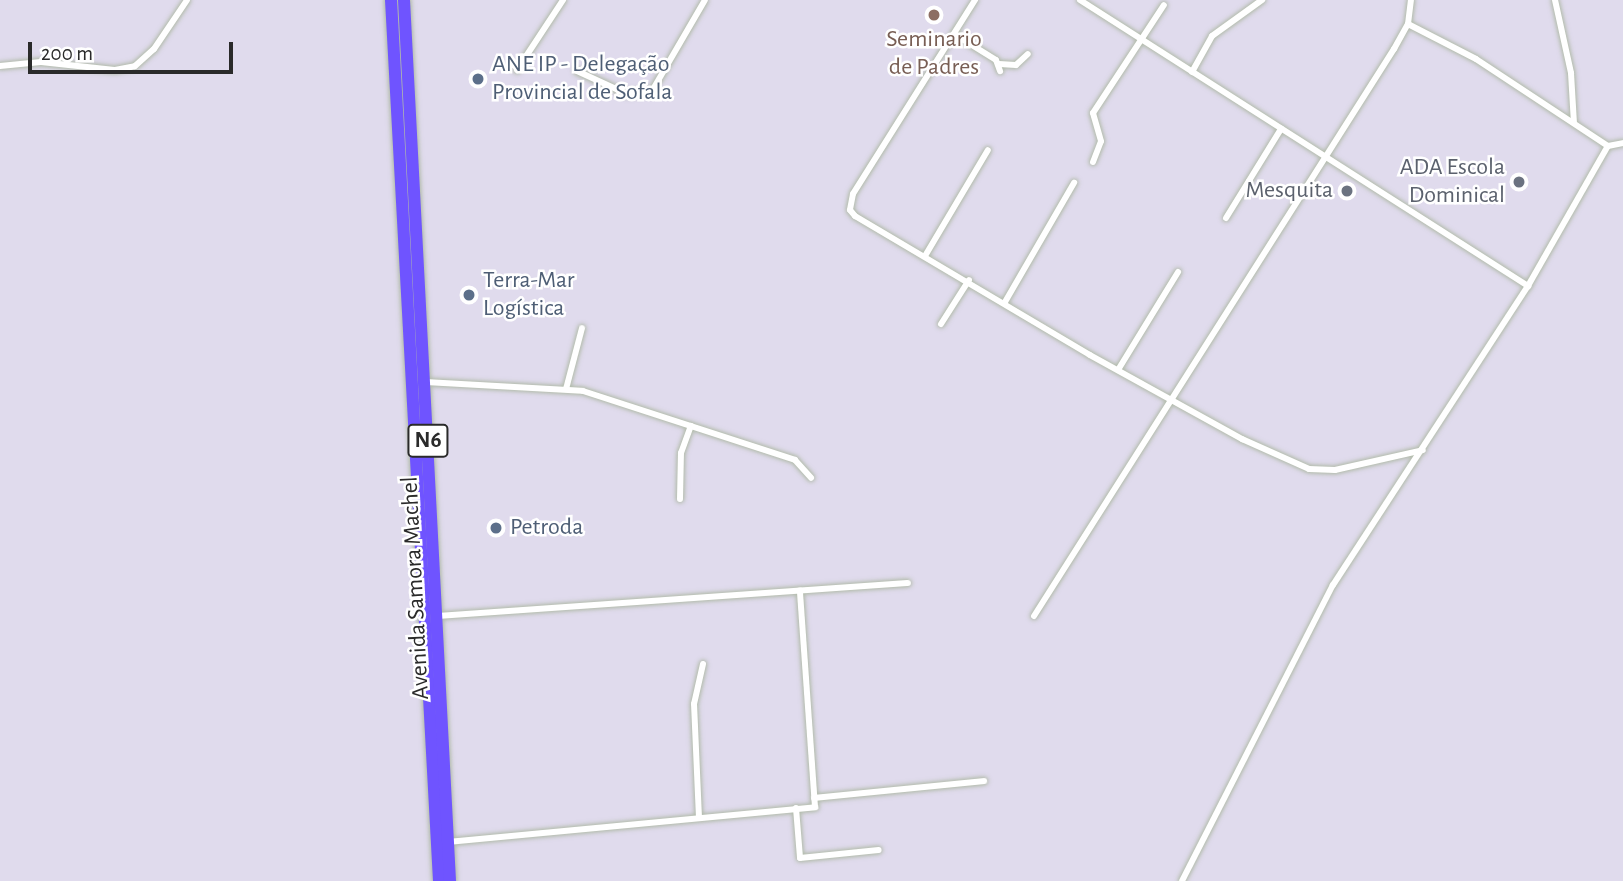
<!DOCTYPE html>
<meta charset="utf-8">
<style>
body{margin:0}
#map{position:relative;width:1623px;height:881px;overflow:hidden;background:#e0dbed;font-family:"Alegreya Sans",sans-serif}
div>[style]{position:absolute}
.roads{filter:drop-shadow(0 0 2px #b2bbab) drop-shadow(0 0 2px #b2bbab)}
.street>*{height:6px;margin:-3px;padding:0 3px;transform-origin:3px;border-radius:3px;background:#fff}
.highway>*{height:12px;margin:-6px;padding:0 6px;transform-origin:6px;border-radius:6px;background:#6f54ff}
.dots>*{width:19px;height:19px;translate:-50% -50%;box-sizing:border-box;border:4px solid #fff;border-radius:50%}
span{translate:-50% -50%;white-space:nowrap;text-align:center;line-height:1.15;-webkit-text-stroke:5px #fff;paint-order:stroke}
.shield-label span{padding:2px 5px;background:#fff;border:2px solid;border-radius:5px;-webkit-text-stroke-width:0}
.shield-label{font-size:23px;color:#2a2a2a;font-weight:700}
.education-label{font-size:24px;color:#785e54}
.service-label{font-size:24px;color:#4e5e75}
.left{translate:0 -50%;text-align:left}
.worship-label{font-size:24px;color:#5b616d}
.right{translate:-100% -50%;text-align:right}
.street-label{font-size:24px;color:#2a2a2a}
.scale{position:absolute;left:28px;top:42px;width:205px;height:32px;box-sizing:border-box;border:4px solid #2a2a2a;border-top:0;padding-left:9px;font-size:21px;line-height:24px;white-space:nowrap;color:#2a2a2a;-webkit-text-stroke:5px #fff;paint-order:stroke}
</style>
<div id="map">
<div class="roads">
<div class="street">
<div style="left:975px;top:0;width:229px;rotate:122.2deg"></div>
<div style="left:853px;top:194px;width:16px;rotate:101deg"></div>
<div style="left:850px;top:210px;width:8px;rotate:50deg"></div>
<div style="left:855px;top:216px;width:273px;rotate:30.6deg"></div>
<div style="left:1090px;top:355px;width:174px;rotate:28.9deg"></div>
<div style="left:1242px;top:439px;width:73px;rotate:24.1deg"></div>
<div style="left:1309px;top:469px;width:26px;rotate:2deg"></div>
<div style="left:1335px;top:470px;width:90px;rotate:-12.8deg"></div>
<div style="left:1080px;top:0;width:532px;rotate:32.55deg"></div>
<div style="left:1555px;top:0;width:75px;rotate:77.6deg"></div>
<div style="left:1571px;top:73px;width:50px;rotate:86.6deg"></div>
<div style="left:1408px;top:24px;width:76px;rotate:27.2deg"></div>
<div style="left:1476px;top:59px;width:158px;rotate:33.4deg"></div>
<div style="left:1608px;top:146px;width:15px;rotate:-11deg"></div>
<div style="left:954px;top:34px;width:49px;rotate:31.8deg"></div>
<div style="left:996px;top:60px;width:12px;rotate:70deg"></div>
<div style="left:999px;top:64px;width:17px;rotate:3deg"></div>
<div style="left:1016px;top:65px;width:16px;rotate:-43deg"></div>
<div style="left:0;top:66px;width:41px;rotate:-5.6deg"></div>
<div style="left:41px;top:62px;width:74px;rotate:6.2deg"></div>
<div style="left:115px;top:70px;width:20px;rotate:-11deg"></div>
<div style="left:135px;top:66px;width:25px;rotate:-42deg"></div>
<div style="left:154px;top:49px;width:59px;rotate:-56deg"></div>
<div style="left:517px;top:70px;width:84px;rotate:-56.7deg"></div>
<div style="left:577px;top:71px;width:55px;rotate:24.7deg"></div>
<div style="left:627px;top:94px;width:25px;rotate:-7deg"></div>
<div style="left:652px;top:91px;width:105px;rotate:-59.8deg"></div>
<div style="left:1192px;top:72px;width:41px;rotate:-60.9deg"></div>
<div style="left:1212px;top:36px;width:62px;rotate:-35.8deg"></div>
<div style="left:1093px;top:162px;width:22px;rotate:-69deg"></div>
<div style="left:1101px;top:141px;width:29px;rotate:-106deg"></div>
<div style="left:1093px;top:113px;width:129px;rotate:-56.7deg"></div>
<div style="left:1226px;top:218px;width:105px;rotate:-58.3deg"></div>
<div style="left:925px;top:256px;width:123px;rotate:-59.3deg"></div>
<div style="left:1005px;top:302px;width:138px;rotate:-59.9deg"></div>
<div style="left:941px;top:324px;width:52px;rotate:-57.5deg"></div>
<div style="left:1118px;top:370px;width:115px;rotate:-58.5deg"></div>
<div style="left:424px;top:382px;width:159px;rotate:3.2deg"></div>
<div style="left:583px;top:391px;width:223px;rotate:18deg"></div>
<div style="left:795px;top:460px;width:24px;rotate:48deg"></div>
<div style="left:566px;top:389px;width:63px;rotate:-75.3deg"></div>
<div style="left:680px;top:499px;width:46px;rotate:-88.8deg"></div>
<div style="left:681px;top:453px;width:29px;rotate:-70deg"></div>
<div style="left:437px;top:616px;width:472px;rotate:-4deg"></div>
<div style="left:1034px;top:616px;width:672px;rotate:-57.59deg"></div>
<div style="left:1394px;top:49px;width:29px;rotate:-61deg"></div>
<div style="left:1408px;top:24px;width:24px;rotate:-83deg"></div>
<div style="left:814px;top:798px;width:171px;rotate:-5.7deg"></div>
<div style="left:796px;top:808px;width:50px;rotate:85.4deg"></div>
<div style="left:800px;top:858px;width:79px;rotate:-5.8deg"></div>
<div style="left:699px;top:818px;width:114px;rotate:-92.5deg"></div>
<div style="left:694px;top:704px;width:41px;rotate:-77.3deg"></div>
<div style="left:448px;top:842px;width:369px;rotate:-5.4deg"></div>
<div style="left:815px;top:807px;width:217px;rotate:-94deg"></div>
<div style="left:1182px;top:881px;width:332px;rotate:-63deg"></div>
<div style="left:1333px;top:585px;width:357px;rotate:-56.9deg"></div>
<div style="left:1528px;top:286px;width:161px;rotate:-60.3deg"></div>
</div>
<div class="highway">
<div style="left:391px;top:0;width:882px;rotate:86.88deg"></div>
<div style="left:404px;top:0;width:882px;rotate:87.01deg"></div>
</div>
</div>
<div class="dots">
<div style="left:934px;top:15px;background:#8d6e63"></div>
<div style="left:478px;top:79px;background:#5c6f8a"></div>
<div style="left:1519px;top:182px;background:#6b7280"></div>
<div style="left:1347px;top:191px;background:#6b7280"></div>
<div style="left:469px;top:295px;background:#5c6f8a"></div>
<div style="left:496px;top:528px;background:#5c6f8a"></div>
</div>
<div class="shield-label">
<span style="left:428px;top:441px">N6</span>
</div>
<div class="education-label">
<span style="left:934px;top:54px">Seminario<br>de Padres</span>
</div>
<div class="service-label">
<span class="left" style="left:492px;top:79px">ANE IP - Delegação<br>Provincial de Sofala</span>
<span class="left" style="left:483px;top:295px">Terra-Mar<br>Logística</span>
<span class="left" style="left:510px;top:528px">Petroda</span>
</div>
<div class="worship-label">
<span class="right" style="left:1505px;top:182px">ADA Escola<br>Dominical</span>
<span class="right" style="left:1333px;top:191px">Mesquita</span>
</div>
<div class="street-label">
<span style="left:416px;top:588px;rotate:-93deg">Avenida Samora Machel</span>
</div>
<div class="scale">200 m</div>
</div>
